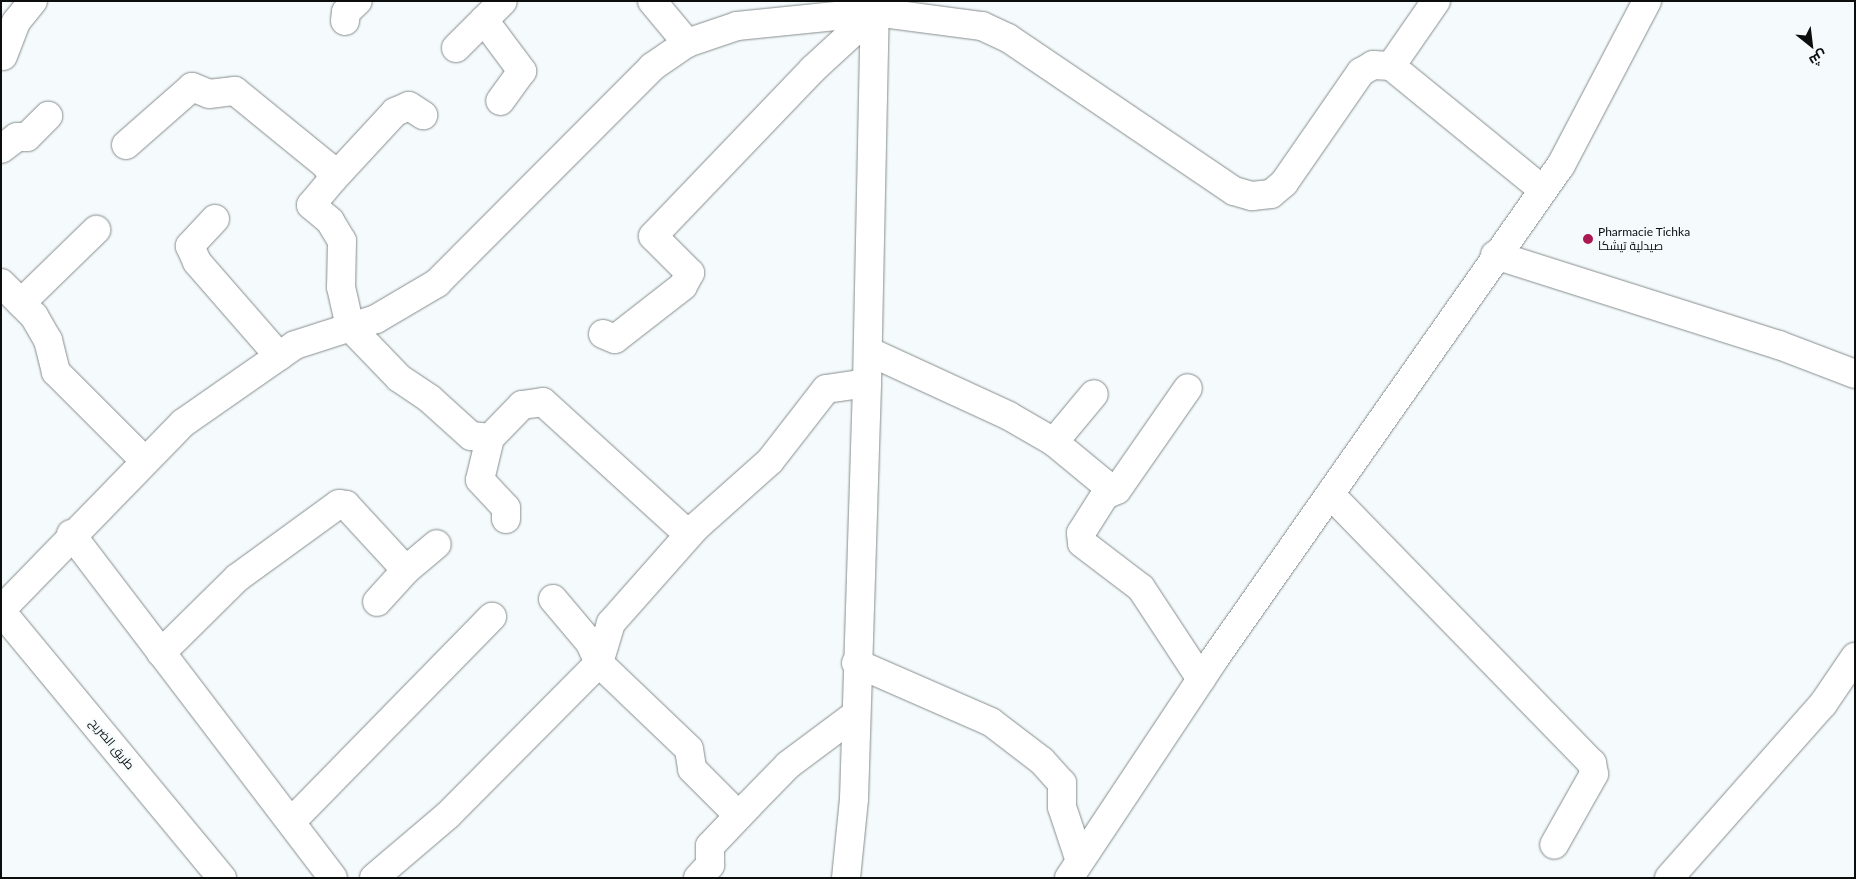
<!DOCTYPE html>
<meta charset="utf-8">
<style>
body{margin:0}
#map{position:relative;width:1856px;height:879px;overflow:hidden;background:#f5fbfc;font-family:Lato,Cairo,sans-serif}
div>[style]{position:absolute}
.roads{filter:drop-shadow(0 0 1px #868c8d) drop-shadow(0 0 1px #868c8d)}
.minor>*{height:28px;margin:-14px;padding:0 14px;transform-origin:14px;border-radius:14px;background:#fff}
.dots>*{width:14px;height:14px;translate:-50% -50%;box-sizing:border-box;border:2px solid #f5fbfc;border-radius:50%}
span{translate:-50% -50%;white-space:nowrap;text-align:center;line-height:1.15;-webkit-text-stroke:4px #f5fbfc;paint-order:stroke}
.poi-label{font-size:12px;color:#0c0e0e}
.left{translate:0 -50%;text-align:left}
.street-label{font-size:12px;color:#0c0e0e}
.frame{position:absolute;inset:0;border:2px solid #0c0e0e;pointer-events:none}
.north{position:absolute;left:1786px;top:20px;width:50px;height:50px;-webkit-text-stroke:4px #f5fbfc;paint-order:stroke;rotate:151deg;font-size:14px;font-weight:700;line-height:20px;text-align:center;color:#0c0e0e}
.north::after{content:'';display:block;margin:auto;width:18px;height:22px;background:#0c0e0e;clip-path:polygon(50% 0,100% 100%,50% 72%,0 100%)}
</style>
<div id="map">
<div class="roads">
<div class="minor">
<div style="left:652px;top:1px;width:55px;rotate:50.2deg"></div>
<div style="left:484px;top:20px;width:64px;rotate:53.3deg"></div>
<div style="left:522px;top:71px;width:37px;rotate:126deg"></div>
<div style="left:345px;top:21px;width:9px;rotate:-84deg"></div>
<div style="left:346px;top:12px;width:16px;rotate:-43deg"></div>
<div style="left:456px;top:48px;width:66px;rotate:-45deg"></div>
<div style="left:3px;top:56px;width:36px;rotate:-69deg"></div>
<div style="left:16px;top:22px;width:27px;rotate:-51deg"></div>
<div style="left:1391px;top:66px;width:79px;rotate:-55.3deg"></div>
<div style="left:126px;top:145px;width:88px;rotate:-41.3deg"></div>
<div style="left:192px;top:87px;width:18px;rotate:22deg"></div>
<div style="left:209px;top:94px;width:26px;rotate:-7deg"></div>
<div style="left:235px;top:91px;width:119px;rotate:39.2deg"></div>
<div style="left:327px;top:166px;width:14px;rotate:65deg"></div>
<div style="left:333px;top:179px;width:34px;rotate:130deg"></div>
<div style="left:311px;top:205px;width:25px;rotate:40deg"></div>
<div style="left:330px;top:221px;width:23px;rotate:59deg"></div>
<div style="left:342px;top:241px;width:46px;rotate:91.2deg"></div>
<div style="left:341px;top:287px;width:41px;rotate:77.3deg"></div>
<div style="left:350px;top:327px;width:71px;rotate:46.1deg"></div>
<div style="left:399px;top:378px;width:37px;rotate:34deg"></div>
<div style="left:430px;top:399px;width:55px;rotate:42.1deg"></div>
<div style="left:471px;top:436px;width:19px;rotate:6deg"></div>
<div style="left:490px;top:438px;width:46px;rotate:-45.9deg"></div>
<div style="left:522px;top:405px;width:21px;rotate:-8deg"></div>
<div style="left:543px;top:402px;width:197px;rotate:42.3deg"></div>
<div style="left:1px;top:149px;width:20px;rotate:-37deg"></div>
<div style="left:17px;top:137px;width:10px"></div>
<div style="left:27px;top:137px;width:30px;rotate:-45deg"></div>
<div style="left:333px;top:179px;width:91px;rotate:-47.2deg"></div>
<div style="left:395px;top:112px;width:15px;rotate:-23deg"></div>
<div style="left:409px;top:106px;width:17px;rotate:33deg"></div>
<div style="left:215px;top:219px;width:37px;rotate:133deg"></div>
<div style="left:190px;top:246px;width:17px;rotate:66deg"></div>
<div style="left:197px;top:262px;width:125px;rotate:48.9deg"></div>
<div style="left:1495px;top:255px;width:298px;rotate:17.6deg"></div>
<div style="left:1779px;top:345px;width:81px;rotate:20.9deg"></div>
<div style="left:1px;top:283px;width:47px;rotate:45deg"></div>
<div style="left:34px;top:316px;width:28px;rotate:60deg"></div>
<div style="left:48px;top:340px;width:33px;rotate:76deg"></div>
<div style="left:56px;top:372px;width:124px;rotate:45deg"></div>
<div style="left:21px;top:303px;width:105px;rotate:-44.2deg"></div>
<div style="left:603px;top:334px;width:13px;rotate:23deg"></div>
<div style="left:615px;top:339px;width:86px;rotate:-37.9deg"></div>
<div style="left:683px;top:286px;width:15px;rotate:-62deg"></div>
<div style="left:690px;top:273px;width:52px;rotate:-135deg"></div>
<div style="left:653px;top:236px;width:231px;rotate:-46.2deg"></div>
<div style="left:813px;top:69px;width:84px;rotate:-42.6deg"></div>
<div style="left:868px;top:351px;width:155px;rotate:24.7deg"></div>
<div style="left:1009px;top:416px;width:52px;rotate:30deg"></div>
<div style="left:1054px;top:442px;width:66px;rotate:39.5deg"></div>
<div style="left:1105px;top:484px;width:11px;rotate:90deg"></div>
<div style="left:1105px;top:495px;width:45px;rotate:122.3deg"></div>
<div style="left:1081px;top:533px;width:10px;rotate:84deg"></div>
<div style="left:1082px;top:543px;width:74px;rotate:37.3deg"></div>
<div style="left:1141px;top:588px;width:109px;rotate:56.6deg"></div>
<div style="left:490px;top:438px;width:43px;rotate:103.4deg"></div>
<div style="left:480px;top:480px;width:38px;rotate:47deg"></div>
<div style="left:506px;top:508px;width:11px;rotate:90deg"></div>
<div style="left:1054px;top:442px;width:62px;rotate:-50.2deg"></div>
<div style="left:1330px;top:494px;width:376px;rotate:45.8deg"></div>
<div style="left:1592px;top:763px;width:11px;rotate:80deg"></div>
<div style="left:1594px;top:774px;width:81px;rotate:119.4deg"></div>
<div style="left:1105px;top:495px;width:13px;rotate:-23deg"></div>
<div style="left:1117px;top:490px;width:124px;rotate:-55.2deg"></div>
<div style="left:71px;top:534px;width:432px;rotate:52.7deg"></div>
<div style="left:406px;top:570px;width:40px;rotate:-40deg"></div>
<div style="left:553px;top:599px;width:57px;rotate:49.9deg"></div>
<div style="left:590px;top:643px;width:22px;rotate:66deg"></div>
<div style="left:599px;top:663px;width:124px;rotate:43.7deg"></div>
<div style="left:689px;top:749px;width:20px;rotate:81deg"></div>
<div style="left:692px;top:769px;width:66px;rotate:45deg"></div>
<div style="left:1px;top:610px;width:261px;rotate:-45.8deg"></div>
<div style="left:183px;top:423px;width:136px;rotate:-34.9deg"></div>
<div style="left:295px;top:345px;width:85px;rotate:-17.8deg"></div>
<div style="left:376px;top:319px;width:71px;rotate:-30.5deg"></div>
<div style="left:437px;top:283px;width:305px;rotate:-45.1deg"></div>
<div style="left:652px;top:67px;width:42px;rotate:-34.4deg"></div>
<div style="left:687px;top:43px;width:53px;rotate:-18.8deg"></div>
<div style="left:737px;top:26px;width:139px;rotate:-5.8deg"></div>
<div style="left:875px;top:12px;width:108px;rotate:7.5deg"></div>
<div style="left:982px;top:26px;width:29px;rotate:25deg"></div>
<div style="left:1008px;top:38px;width:273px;rotate:34.1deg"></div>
<div style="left:1234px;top:191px;width:19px;rotate:16deg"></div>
<div style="left:1252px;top:196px;width:19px;rotate:-6deg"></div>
<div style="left:1271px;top:194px;width:17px;rotate:-40deg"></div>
<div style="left:1284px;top:183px;width:135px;rotate:-55.3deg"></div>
<div style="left:1361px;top:72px;width:14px;rotate:-30deg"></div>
<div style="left:1373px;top:65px;width:18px;rotate:3deg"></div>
<div style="left:1391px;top:66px;width:195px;rotate:39.2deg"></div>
<div style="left:1px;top:611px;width:347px;rotate:50.4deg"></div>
<div style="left:161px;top:653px;width:107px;rotate:-44.6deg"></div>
<div style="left:237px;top:578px;width:126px;rotate:-36deg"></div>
<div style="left:339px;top:504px;width:7px;rotate:8deg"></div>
<div style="left:346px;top:505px;width:88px;rotate:47.3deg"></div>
<div style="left:406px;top:570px;width:43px;rotate:132.2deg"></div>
<div style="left:856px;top:663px;width:147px;rotate:23.6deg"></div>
<div style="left:991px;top:722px;width:64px;rotate:37.4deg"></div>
<div style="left:1042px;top:761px;width:30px;rotate:48deg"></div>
<div style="left:1062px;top:783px;width:24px;rotate:90deg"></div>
<div style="left:1062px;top:807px;width:54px;rotate:71.6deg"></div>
<div style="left:292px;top:821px;width:286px;rotate:-45.6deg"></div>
<div style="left:374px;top:878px;width:97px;rotate:-40.4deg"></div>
<div style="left:448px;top:815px;width:214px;rotate:-45.2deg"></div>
<div style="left:599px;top:663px;width:42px;rotate:-73.3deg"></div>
<div style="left:611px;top:623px;width:128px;rotate:-48.5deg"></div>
<div style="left:696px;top:527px;width:99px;rotate:-41.7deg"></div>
<div style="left:770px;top:461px;width:91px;rotate:-52.1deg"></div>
<div style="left:826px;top:389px;width:41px;rotate:-8.3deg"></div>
<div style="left:698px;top:878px;width:18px;rotate:-47deg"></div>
<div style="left:710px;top:865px;width:19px;rotate:-90deg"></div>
<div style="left:710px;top:846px;width:57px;rotate:-46.4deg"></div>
<div style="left:749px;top:805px;width:56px;rotate:-45.7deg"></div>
<div style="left:788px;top:765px;width:84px;rotate:-36.7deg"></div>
<div style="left:846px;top:878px;width:79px;rotate:-84.2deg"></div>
<div style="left:854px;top:799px;width:416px;rotate:-88.2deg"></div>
<div style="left:867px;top:383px;width:382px;rotate:-88.8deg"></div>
<div style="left:1069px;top:878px;width:264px;rotate:-56.4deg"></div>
<div style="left:1215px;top:658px;width:602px;rotate:-54.94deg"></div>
<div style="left:1561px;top:165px;width:185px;rotate:-62.3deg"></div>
<div style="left:1669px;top:878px;width:232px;rotate:-48.5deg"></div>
<div style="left:1823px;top:704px;width:57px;rotate:-55.8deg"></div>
</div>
</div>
<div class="dots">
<div style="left:1588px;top:239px;background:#aa1952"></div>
</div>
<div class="poi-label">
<span class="left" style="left:1598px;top:239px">Pharmacie Tichka<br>صيدلية تيشكا</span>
</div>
<div class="street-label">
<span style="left:112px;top:744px;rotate:50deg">طريق الضريح</span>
</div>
<div class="frame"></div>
<div class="north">ش</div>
</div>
